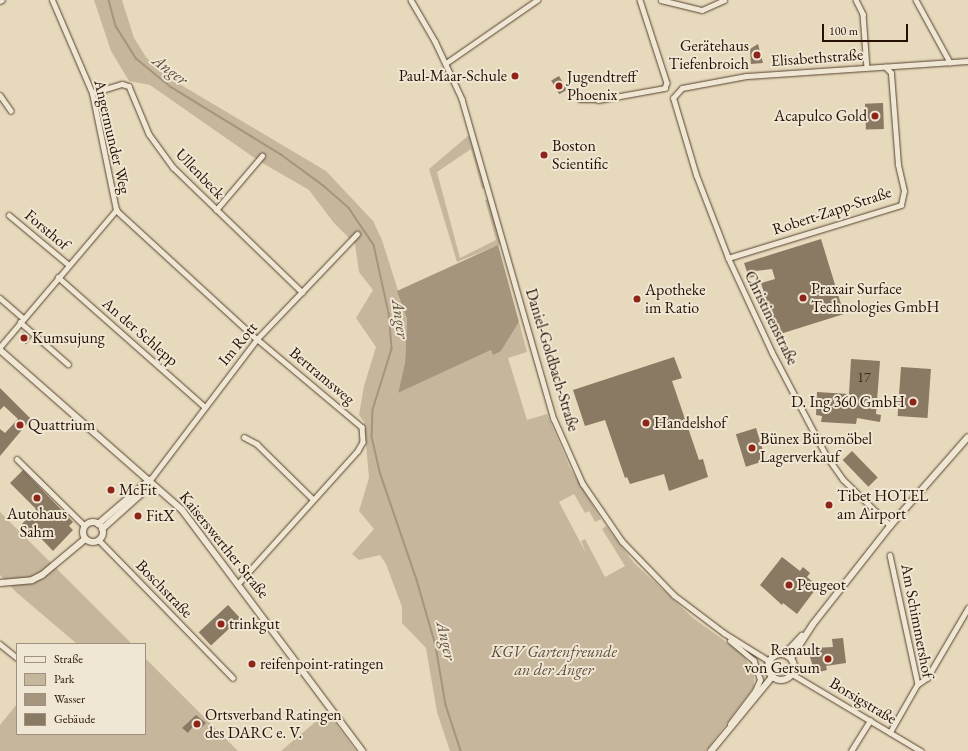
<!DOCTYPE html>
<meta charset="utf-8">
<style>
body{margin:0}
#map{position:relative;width:968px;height:751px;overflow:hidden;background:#e7d9bb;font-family:"EB Garamond",serif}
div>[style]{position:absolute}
.green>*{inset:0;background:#c6b79c}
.water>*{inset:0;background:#a5957c}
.stream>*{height:1.5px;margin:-0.75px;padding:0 0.75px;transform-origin:0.75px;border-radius:0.75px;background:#a5957c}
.building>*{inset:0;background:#8a7963;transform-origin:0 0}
.roads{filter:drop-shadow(0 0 1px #564231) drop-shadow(0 0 1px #564231)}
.street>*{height:4.5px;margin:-2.25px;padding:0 2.25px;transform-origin:2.25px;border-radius:2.25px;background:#efe6d3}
.secondary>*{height:6px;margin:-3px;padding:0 3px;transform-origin:3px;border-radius:3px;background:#efe6d3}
.secondary>.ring{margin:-3px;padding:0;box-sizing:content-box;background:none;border:6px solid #efe6d3;border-radius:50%}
.dots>*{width:11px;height:11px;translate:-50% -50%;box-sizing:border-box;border:2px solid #efe6d3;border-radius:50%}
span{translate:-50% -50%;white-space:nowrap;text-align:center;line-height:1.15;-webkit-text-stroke:4px #efe6d3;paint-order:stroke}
.number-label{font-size:14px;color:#3f2a1b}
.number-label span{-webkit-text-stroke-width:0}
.poi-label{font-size:16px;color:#261003}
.right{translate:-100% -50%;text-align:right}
.left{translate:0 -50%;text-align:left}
.street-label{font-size:16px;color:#261003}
.park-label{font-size:16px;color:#5e4a39;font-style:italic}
.water-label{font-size:17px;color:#5f4c39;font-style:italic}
.legend{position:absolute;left:16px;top:643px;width:130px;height:92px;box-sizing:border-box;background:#efe6d3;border:1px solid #9f9080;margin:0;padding:5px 7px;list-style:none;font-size:12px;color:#261003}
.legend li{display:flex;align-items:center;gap:8px;height:20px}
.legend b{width:20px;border:1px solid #9f9080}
.scale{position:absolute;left:822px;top:24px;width:86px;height:18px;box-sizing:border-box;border:2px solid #261003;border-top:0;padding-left:5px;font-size:12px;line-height:14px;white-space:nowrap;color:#261003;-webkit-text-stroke:3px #efe6d3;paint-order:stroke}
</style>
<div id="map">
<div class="green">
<div style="clip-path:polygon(94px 0,122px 0,134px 38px,146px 57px,166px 76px,326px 171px,373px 221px,382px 240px,407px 319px,405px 363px,398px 393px,491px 350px,501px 351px,519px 322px,527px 352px,508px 358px,527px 420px,547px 414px,570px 468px,601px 519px,595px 522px,589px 511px,585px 513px,574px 494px,559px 502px,587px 555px,581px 541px,585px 539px,605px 577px,625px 566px,602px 529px,606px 526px,634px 563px,693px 618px,743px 654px,754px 674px,754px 687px,706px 751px,450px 751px,437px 712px,426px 648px,402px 623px,402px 607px,386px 564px,380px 555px,359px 560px,352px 554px,374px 529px,359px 511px,369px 478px,364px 422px,359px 415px,364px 386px,376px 347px,356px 318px,373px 290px,359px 272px,355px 244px,334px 223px,309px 190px,259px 161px,150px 85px,129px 81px,111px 51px)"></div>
<div style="clip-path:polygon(469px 135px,485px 188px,482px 189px,471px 149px,437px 172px,460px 258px,496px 240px,485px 200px,488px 199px,501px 244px,457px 262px,429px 169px)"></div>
<div style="clip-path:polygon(0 512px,132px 644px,77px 644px,16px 592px,0 575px)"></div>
<div style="clip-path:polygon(145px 658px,238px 751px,0 751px,0 725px,17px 704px,17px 734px,145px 734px)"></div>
<div style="clip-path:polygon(327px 712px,356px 751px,281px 751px)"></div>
</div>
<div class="water">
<div style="clip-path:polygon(498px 245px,519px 322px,501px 351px,493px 355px,491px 350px,398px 393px,405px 363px,407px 319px,397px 291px)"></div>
</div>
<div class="stream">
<div style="left:109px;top:0;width:27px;rotate:75deg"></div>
<div style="left:116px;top:26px;width:39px;rotate:58deg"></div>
<div style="left:137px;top:59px;width:44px;rotate:39.5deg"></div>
<div style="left:171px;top:87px;width:130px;rotate:31.5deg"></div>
<div style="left:282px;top:155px;width:52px;rotate:36.4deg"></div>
<div style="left:324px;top:186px;width:33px;rotate:41deg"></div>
<div style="left:349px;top:208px;width:45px;rotate:56deg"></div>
<div style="left:374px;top:245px;width:70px;rotate:77.6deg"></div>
<div style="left:389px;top:313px;width:36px;rotate:85deg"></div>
<div style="left:392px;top:349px;width:64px;rotate:107.3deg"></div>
<div style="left:373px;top:410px;width:27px;rotate:92deg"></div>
<div style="left:372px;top:437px;width:36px;rotate:77deg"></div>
<div style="left:380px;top:472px;width:114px;rotate:71.1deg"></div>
<div style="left:417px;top:580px;width:69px;rotate:73.9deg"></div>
<div style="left:436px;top:646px;width:60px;rotate:80.4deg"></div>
<div style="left:446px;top:705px;width:48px;rotate:71.9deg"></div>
</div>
<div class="building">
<div style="clip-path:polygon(758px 44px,763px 63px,751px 64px,750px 49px)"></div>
<div style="left:559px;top:76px;width:16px;height:9px;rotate:60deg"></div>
<div style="left:883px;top:103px;width:26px;height:18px;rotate:88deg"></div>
<div style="clip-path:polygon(821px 239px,844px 314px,777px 335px,761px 283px,775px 279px,772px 269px,755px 271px,756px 276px,749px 278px,744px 263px)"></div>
<div style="left:23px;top:332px;width:10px;height:8px;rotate:37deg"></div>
<div style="clip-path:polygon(674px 357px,682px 378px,672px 381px,699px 460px,703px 459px,708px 477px,669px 491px,664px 474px,630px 484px,627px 477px,625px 478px,605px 420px,585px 426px,573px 390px)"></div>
<div style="clip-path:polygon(851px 359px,880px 361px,876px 414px,881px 415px,880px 422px,857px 418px,856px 424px,821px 422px,822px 416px,816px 415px,817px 392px,849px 394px)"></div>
<div style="left:901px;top:367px;width:30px;height:49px;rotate:4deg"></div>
<div style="clip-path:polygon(0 388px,31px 419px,0 456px,0 429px,5px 433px,18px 419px,4px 406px,0 410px)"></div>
<div style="left:756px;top:428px;width:34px;height:21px;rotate:73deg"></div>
<div style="left:852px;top:451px;width:37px;height:13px;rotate:46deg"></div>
<div style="clip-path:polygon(23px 470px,73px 522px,69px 526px,73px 530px,53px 551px,33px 530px,30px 532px,22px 524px,36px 509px,10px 483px)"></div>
<div style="clip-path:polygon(782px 557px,800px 571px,803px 567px,810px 573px,807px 577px,818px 586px,797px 614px,783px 603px,782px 605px,760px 585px)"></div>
<div style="left:228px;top:605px;width:18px;height:40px;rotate:47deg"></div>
<div style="clip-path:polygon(843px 638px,846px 663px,826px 666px,827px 670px,815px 673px,809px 654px,813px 648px,833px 647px,832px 639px)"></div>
<div style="clip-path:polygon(196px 715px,206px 723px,200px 729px,194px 725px,188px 733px,182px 728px)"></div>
</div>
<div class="roads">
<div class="street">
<div style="left:411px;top:0;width:48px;rotate:59.7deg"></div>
<div style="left:435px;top:41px;width:64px;rotate:65deg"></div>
<div style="left:462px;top:99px;width:333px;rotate:74deg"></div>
<div style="left:554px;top:419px;width:71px;rotate:66deg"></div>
<div style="left:583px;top:484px;width:69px;rotate:55.6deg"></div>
<div style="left:622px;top:541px;width:75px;rotate:46.1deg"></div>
<div style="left:674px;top:595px;width:63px;rotate:37.2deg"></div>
<div style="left:724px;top:633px;width:53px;rotate:31.9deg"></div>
<div style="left:640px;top:0;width:87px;rotate:72deg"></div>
<div style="left:667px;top:83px;width:5px;rotate:112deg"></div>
<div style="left:661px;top:0;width:42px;rotate:13.7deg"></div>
<div style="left:702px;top:10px;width:24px;rotate:-24deg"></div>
<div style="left:856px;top:0;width:16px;rotate:63deg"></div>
<div style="left:863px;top:14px;width:54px;rotate:85.8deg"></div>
<div style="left:916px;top:0;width:71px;rotate:61.3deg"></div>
<div style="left:446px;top:63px;width:111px;rotate:-34.7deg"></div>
<div style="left:92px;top:93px;width:31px;rotate:-17deg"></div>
<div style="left:122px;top:84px;width:7px;rotate:16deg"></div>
<div style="left:129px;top:86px;width:52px;rotate:67.4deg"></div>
<div style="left:149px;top:134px;width:41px;rotate:54deg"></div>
<div style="left:173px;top:167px;width:180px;rotate:44.1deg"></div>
<div style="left:0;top:95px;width:19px;rotate:55deg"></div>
<div style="left:580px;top:100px;width:18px"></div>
<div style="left:598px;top:100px;width:68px;rotate:-10.2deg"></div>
<div style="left:116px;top:210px;width:191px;rotate:42.5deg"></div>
<div style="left:257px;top:339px;width:137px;rotate:40deg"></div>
<div style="left:362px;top:427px;width:15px;rotate:86deg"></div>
<div style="left:363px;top:442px;width:10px;rotate:119deg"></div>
<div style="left:358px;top:451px;width:178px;rotate:132deg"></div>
<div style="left:216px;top:210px;width:71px;rotate:-49.6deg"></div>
<div style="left:9px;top:215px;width:78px;rotate:39.8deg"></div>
<div style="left:728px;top:258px;width:181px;rotate:-17deg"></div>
<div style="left:901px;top:205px;width:14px;rotate:-78deg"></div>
<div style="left:904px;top:191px;width:27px;rotate:-103deg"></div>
<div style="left:898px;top:165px;width:92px;rotate:-94.4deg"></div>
<div style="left:891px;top:73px;width:8px;rotate:-135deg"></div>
<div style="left:58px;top:277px;width:195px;rotate:41.5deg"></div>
<div style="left:0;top:298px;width:30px;rotate:41deg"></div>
<div style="left:20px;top:322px;width:64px;rotate:41.2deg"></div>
<div style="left:0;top:347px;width:180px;rotate:-49.7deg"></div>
<div style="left:116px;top:210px;width:119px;rotate:-101.6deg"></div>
<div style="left:92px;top:93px;width:101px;rotate:-113.3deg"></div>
<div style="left:244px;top:437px;width:15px;rotate:28deg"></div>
<div style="left:257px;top:444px;width:78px;rotate:44.5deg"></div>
<div style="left:17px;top:459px;width:95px;rotate:44.6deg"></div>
<div style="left:150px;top:480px;width:177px;rotate:-52.8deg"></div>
<div style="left:257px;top:339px;width:145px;rotate:-46.4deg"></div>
<div style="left:890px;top:526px;width:66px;rotate:-135.6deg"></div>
<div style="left:843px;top:480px;width:32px;rotate:-125deg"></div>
<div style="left:825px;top:454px;width:114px;rotate:-117.7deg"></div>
<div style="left:772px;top:353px;width:105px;rotate:-114.9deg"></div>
<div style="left:728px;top:258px;width:89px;rotate:-111.1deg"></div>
<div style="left:696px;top:175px;width:80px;rotate:-106.6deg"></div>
<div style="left:673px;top:98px;width:13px;rotate:-48deg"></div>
<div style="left:682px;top:88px;width:65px;rotate:-10.6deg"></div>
<div style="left:746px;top:76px;width:223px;rotate:-3.9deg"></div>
<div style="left:99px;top:540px;width:192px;rotate:45.8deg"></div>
<div style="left:890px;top:555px;width:132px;rotate:77.8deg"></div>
<div style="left:918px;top:684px;width:56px;rotate:119.7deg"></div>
<div style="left:0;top:644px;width:22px;rotate:39deg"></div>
<div style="left:792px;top:674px;width:150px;rotate:30.8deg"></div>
<div style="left:918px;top:684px;width:11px;rotate:-34deg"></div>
<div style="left:927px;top:678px;width:81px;rotate:-59.6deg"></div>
<div style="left:730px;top:724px;width:41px;rotate:-52.9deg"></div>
<div style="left:755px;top:691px;width:12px;rotate:-66deg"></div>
<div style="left:760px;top:680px;width:20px;rotate:-108deg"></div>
<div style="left:754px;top:661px;width:31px;rotate:-140deg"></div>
<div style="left:851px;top:751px;width:36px;rotate:-58deg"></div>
</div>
<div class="secondary">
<div style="left:0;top:1px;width:2px;rotate:-27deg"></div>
<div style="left:0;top:350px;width:242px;rotate:41.3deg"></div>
<div style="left:182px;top:510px;width:301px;rotate:53.2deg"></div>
<div class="ring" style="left:83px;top:522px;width:14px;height:14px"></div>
<div style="left:98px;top:524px;width:65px;rotate:-40.6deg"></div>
<div style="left:102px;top:529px;width:52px;rotate:-41.9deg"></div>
<div style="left:141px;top:494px;width:17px;rotate:-57deg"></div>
<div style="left:0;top:583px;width:32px;rotate:-5deg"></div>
<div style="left:32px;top:580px;width:11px;rotate:-27deg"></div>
<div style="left:42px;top:575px;width:56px;rotate:-39.9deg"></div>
<div class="ring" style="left:768px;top:654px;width:20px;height:20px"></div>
<div style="left:785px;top:654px;width:25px;rotate:-47deg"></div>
<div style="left:791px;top:658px;width:40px;rotate:-57.1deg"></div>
<div style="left:813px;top:624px;width:125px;rotate:-51.8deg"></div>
<div style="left:890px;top:526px;width:118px;rotate:-48.8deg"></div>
<div style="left:711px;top:751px;width:96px;rotate:-50.5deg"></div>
</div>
</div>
<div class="dots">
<div style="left:757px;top:55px;background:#8f2418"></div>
<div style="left:515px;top:76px;background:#8f2418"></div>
<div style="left:559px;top:86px;background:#8f2418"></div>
<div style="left:875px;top:116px;background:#8f2418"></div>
<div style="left:544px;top:155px;background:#8f2418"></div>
<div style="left:803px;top:298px;background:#8f2418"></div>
<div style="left:637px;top:299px;background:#8f2418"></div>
<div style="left:24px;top:338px;background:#8f2418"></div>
<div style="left:913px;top:402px;background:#8f2418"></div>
<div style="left:646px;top:423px;background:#8f2418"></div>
<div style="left:20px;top:425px;background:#8f2418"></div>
<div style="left:752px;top:448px;background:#8f2418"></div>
<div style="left:111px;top:490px;background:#8f2418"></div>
<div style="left:37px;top:498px;background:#8f2418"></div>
<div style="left:829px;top:505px;background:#8f2418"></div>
<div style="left:138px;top:516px;background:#8f2418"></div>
<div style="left:789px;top:585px;background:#8f2418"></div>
<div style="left:221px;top:624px;background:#8f2418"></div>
<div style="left:828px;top:659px;background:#8f2418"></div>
<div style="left:252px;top:664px;background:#8f2418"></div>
<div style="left:197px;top:724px;background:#8f2418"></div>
</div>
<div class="number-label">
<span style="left:864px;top:377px">17</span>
</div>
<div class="poi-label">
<span class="right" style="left:749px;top:55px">Gerätehaus<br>Tiefenbroich</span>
<span class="right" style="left:507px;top:76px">Paul-Maar-Schule</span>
<span class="left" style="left:567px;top:86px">Jugendtreff<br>Phoenix</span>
<span class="right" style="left:867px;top:116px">Acapulco Gold</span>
<span class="left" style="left:552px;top:155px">Boston<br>Scientific</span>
<span class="left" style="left:811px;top:298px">Praxair Surface<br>Technologies GmbH</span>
<span class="left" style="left:645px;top:299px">Apotheke<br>im Ratio</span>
<span class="left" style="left:32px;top:338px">Kumsujung</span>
<span class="right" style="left:905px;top:402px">D. Ing 360 GmbH</span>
<span class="left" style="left:654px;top:423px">Handelshof</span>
<span class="left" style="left:28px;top:425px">Quattrium</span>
<span class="left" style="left:760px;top:448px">Bünex Büromöbel<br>Lagerverkauf</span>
<span class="left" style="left:119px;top:490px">McFit</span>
<span class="left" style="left:837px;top:505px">Tibet HOTEL<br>am Airport</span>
<span style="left:37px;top:523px">Autohaus<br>Sahm</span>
<span class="left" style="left:146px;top:516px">FitX</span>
<span class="left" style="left:797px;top:585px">Peugeot</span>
<span class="left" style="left:229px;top:624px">trinkgut</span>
<span class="right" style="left:820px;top:659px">Renault<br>von Gersum</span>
<span class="left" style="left:260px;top:664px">reifenpoint-ratingen</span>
<span class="left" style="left:205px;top:724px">Ortsverband Ratingen<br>des DARC e. V.</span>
</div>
<div class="street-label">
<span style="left:817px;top:58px;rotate:-4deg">Elisabethstraße</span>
<span style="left:112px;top:137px;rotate:77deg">Angermunder Weg</span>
<span style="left:200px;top:174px;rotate:46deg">Ullenbeck</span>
<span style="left:832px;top:211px;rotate:-18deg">Robert-Zapp-Straße</span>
<span style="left:47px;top:230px;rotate:40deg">Forsthof</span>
<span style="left:771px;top:318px;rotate:64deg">Christinenstraße</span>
<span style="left:140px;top:332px;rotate:41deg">An der Schlepp</span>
<span style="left:238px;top:344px;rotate:-50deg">Im Rott</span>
<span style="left:552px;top:360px;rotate:73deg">Daniel-Goldbach-Straße</span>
<span style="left:322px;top:376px;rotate:40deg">Bertramsweg</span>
<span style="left:224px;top:545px;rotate:51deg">Kaiserswerther Straße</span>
<span style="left:164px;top:589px;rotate:46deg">Boschstraße</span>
<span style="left:917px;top:621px;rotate:79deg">Am Schimmershof</span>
<span style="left:863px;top:701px;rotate:31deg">Borsigstraße</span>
</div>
<div class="park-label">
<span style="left:554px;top:661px">KGV Gartenfreunde<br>an der Anger</span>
</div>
<div class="water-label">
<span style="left:170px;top:70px;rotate:37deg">Anger</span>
<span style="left:400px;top:319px;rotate:82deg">Anger</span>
<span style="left:446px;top:641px;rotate:77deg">Anger</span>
</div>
<ul class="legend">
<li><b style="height:5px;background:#efe6d3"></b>Straße</li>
<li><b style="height:11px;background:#c6b79c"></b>Park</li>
<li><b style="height:11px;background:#a5957c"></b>Wasser</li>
<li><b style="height:11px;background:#8a7963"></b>Gebäude</li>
</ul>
<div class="scale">100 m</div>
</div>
